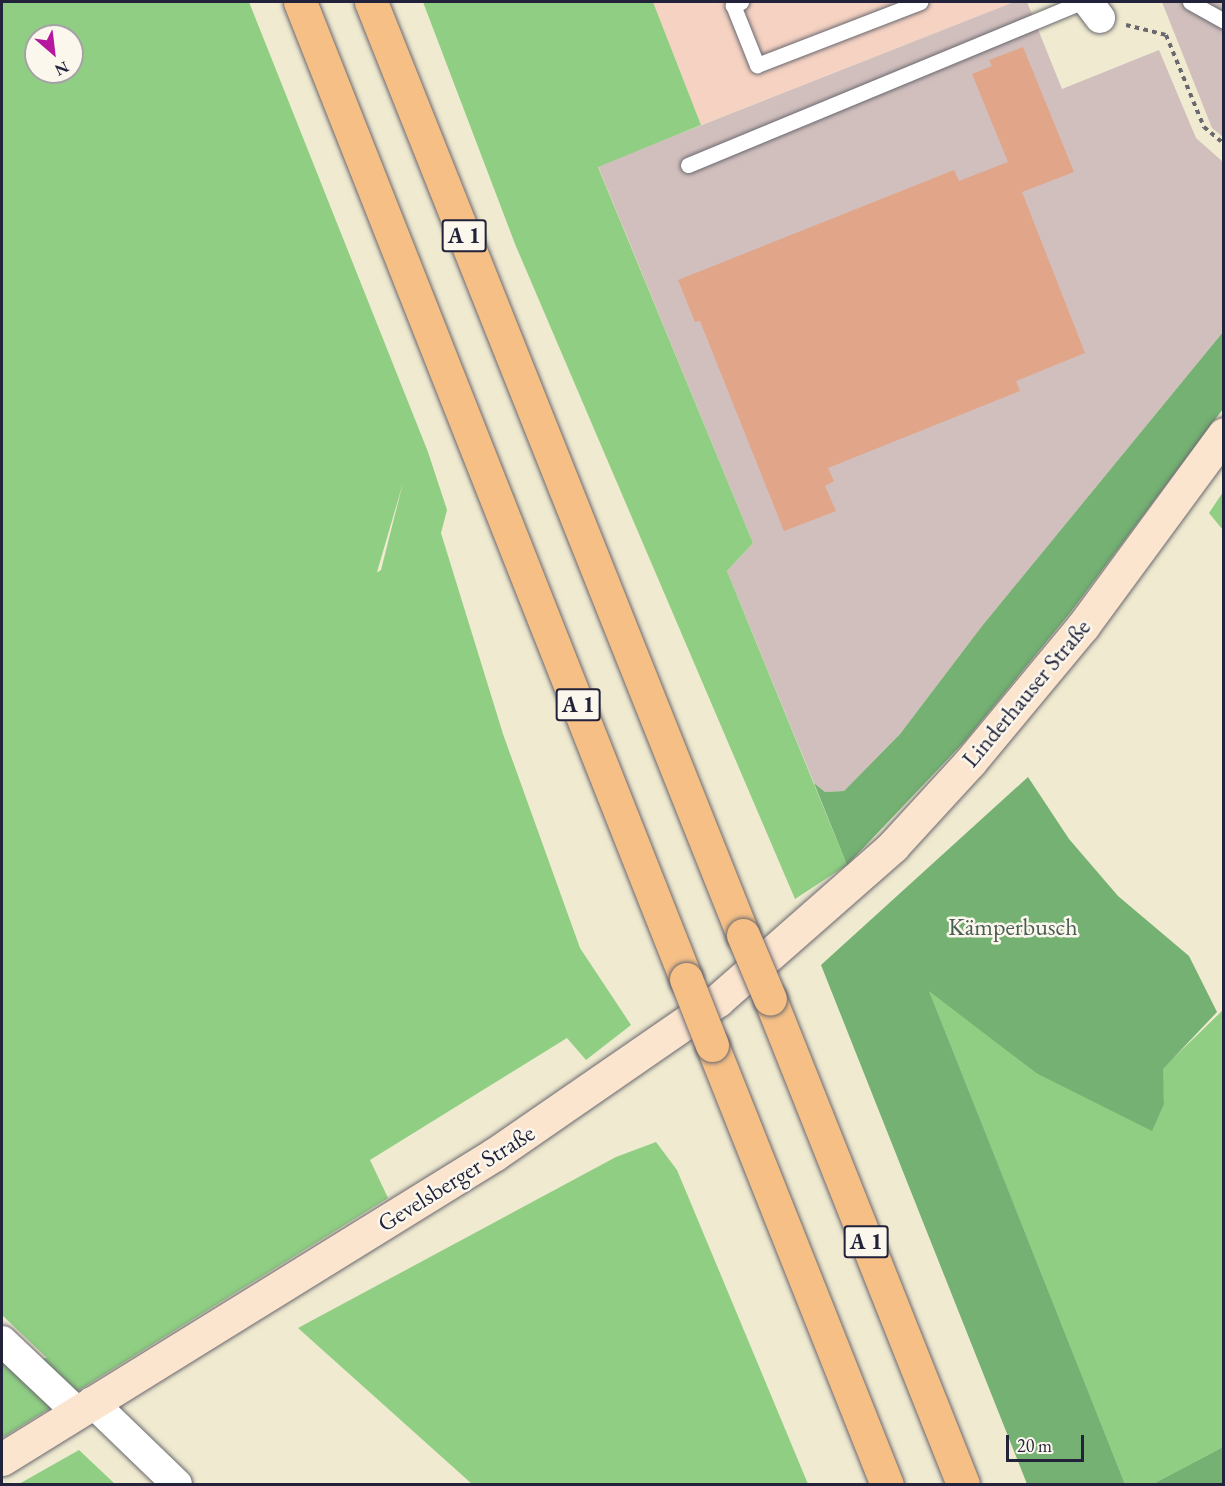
<!DOCTYPE html>
<meta charset="utf-8">
<style>
body{margin:0}
#map{position:relative;width:1225px;height:1486px;overflow:hidden;background:#efead0;font-family:"EB Garamond",serif}
div>[style]{position:absolute}
.built>*{inset:0;background:#f5d2c2}
.industrial>*{inset:0;background:#d1bfbd}
.green>*{inset:0;background:#90ce84}
.forest>*{inset:0;background:#74b172}
.building>*{inset:0;background:#e1a589}
.path>*{height:4px;margin-top:-2px;transform-origin:0;background:repeating-linear-gradient(90deg,#6a686f 0 4.5px,transparent 0 9px)}
.roads{filter:drop-shadow(0 0 2px #6a686f) drop-shadow(0 0 2px #6a686f)}
.service>*{height:15px;margin:-7.5px;padding:0 7.5px;transform-origin:7.5px;border-radius:7.5px;background:#fff}
.minor>*{height:30px;margin:-15px;padding:0 15px;transform-origin:15px;border-radius:15px;background:#fff}
.secondary>*{height:33px;margin:-16.5px;padding:0 16.5px;transform-origin:16.5px;border-radius:16.5px;background:#fbe5cf}
.motorway>*{height:33px;margin:-16.5px;padding:0 16.5px;transform-origin:16.5px;border-radius:16.5px;background:#f5bf86}
.bridges{filter:drop-shadow(0 0 2px #6a686f) drop-shadow(0 0 2px #6a686f)}
.motorway-bridge>*{height:33px;margin:-16.5px;padding:0 16.5px;transform-origin:16.5px;border-radius:16.5px;background:#f5bf86}
span{translate:-50% -50%;white-space:nowrap;text-align:center;line-height:1.15;-webkit-text-stroke:5px #fbf7ec;paint-order:stroke}
.shield-label span{padding:2px 4px;background:#fbf7ec;border:2px solid;border-radius:4px;-webkit-text-stroke-width:0}
.shield-label{font-size:22px;color:#22223b;font-weight:700}
.street-label{font-size:24px;color:#22223b}
.park-label{font-size:24px;color:#485e55}
.frame{position:absolute;inset:0;border:3px solid #22223b;pointer-events:none}
.north{position:absolute;left:24px;top:24px;width:60px;height:60px;box-sizing:border-box;background:#fbf7ec;border:2px solid #a4a2a5;border-radius:50%;rotate:152deg;font-size:16px;font-weight:700;line-height:24px;text-align:center;color:#22223b}
.north::after{content:'';display:block;margin:auto;width:21px;height:27px;background:#b5179e;clip-path:polygon(50% 0,100% 100%,50% 72%,0 100%)}
.scale{position:absolute;left:1006px;top:1435px;width:78px;height:27px;box-sizing:border-box;border:3px solid #22223b;border-top:0;padding-left:8px;font-size:18px;line-height:21px;white-space:nowrap;color:#22223b;-webkit-text-stroke:4px #fbf7ec;paint-order:stroke}
</style>
<div id="map">
<div class="built">
<div style="clip-path:polygon(653px 2px,1014px 2px,701px 125px)"></div>
</div>
<div class="industrial">
<div style="clip-path:polygon(1014px 2px,1027px 2px,1062px 89px,1159px 50px,1196px 138px,1223px 162px,1223px 332px,982px 626px,900px 734px,844px 791px,825px 792px,814px 783px,727px 571px,753px 543px,598px 166px)"></div>
<div style="clip-path:polygon(1162px 2px,1223px 2px,1223px 137px,1212px 128px)"></div>
</div>
<div class="green">
<div style="clip-path:polygon(evenodd,2px 2px,249px 2px,428px 452px,447px 510px,441px 533px,503px 734px,580px 948px,631px 1025px,586px 1060px,567px 1038px,370px 1160px,388px 1198px,2px 1438px,2px 1358px,47px 1358px,2px 1315px,2px 2px,36px 36px,72px 36px,72px 72px,36px 72px,36px 36px,2px 2px,403px 483px,381px 570px,378px 572px,377px 572px,403px 483px)"></div>
<div style="clip-path:polygon(423px 2px,653px 2px,701px 125px,598px 167px,753px 543px,727px 571px,847px 865px,795px 899px,515px 244px)"></div>
<div style="clip-path:polygon(1223px 492px,1223px 530px,1209px 513px)"></div>
<div style="clip-path:polygon(928px 989px,1036px 1073px,1164px 1104px,1162px 1069px,1223px 1010px,1223px 1447px,1153px 1484px,1125px 1484px)"></div>
<div style="clip-path:polygon(656px 1142px,677px 1170px,808px 1484px,472px 1484px,298px 1328px,616px 1157px)"></div>
<div style="clip-path:polygon(79px 1450px,115px 1484px,19px 1484px)"></div>
</div>
<div class="forest">
<div style="clip-path:polygon(1223px 332px,1223px 409px,1070px 613px,965px 741px,847px 865px,814px 783px,825px 792px,844px 791px,900px 734px,982px 626px)"></div>
<div style="clip-path:polygon(1028px 777px,1069px 839px,1118px 896px,1189px 956px,1217px 1012px,1163px 1069px,1164px 1104px,1152px 1131px,1036px 1073px,929px 991px,1125px 1484px,1027px 1484px,821px 965px)"></div>
<div style="clip-path:polygon(1223px 1447px,1223px 1484px,1153px 1484px)"></div>
</div>
<div class="building">
<div style="clip-path:polygon(1023px 47px,1074px 172px,1022px 192px,1085px 353px,1016px 381px,1020px 391px,828px 468px,834px 481px,825px 486px,836px 511px,784px 531px,700px 321px,695px 322px,678px 280px,954px 170px,959px 181px,1008px 162px,972px 74px,992px 66px,989px 60px)"></div>
</div>
<div class="path">
<div style="left:1126px;top:25px;width:41px;rotate:14deg"></div>
<div style="left:1166px;top:35px;width:100px;rotate:67.6deg"></div>
<div style="left:1204px;top:127px;width:26px;rotate:40deg"></div>
</div>
<div class="roads">
<div class="service">
<div style="left:741px;top:2px;width:9px;rotate:159deg"></div>
<div style="left:733px;top:5px;width:65px;rotate:68.2deg"></div>
<div style="left:757px;top:65px;width:175px;rotate:-21.1deg"></div>
<div style="left:1190px;top:2px;width:39px;rotate:29deg"></div>
<div style="left:688px;top:165px;width:425px;rotate:-22.5deg"></div>
</div>
<div class="minor">
<div style="left:1088px;top:2px;width:20px;rotate:53deg"></div>
<div style="left:2px;top:1341px;width:103px;rotate:43.4deg"></div>
<div style="left:92px;top:1402px;width:118px;rotate:44deg"></div>
</div>
<div class="secondary">
<div style="left:2px;top:1459px;width:580px;rotate:-31.74deg"></div>
<div style="left:495px;top:1154px;width:271px;rotate:-34.6deg"></div>
<div style="left:718px;top:1000px;width:233px;rotate:-41.3deg"></div>
<div style="left:893px;top:846px;width:114px;rotate:-47.5deg"></div>
<div style="left:970px;top:762px;width:177px;rotate:-50.3deg"></div>
<div style="left:1083px;top:626px;width:238px;rotate:-53.7deg"></div>
</div>
<div class="motorway">
<div style="left:300px;top:2px;width:1050px;rotate:68.44deg"></div>
<div style="left:371px;top:2px;width:1004px;rotate:68.26deg"></div>
<div style="left:770px;top:999px;width:522px;rotate:68.3deg"></div>
<div style="left:712px;top:1045px;width:473px;rotate:68.3deg"></div>
</div>
</div>
<div class="bridges">
<div class="motorway-bridge">
<div style="left:743px;top:935px;width:69px;rotate:67.1deg"></div>
<div style="left:686px;top:979px;width:71px;rotate:68.5deg"></div>
</div>
</div>
<div class="shield-label">
<span style="left:464px;top:236px">A 1</span>
<span style="left:578px;top:705px">A 1</span>
<span style="left:866px;top:1242px">A 1</span>
</div>
<div class="street-label">
<span style="left:1026px;top:693px;rotate:-50deg">Linderhauser Straße</span>
<span style="left:456px;top:1178px;rotate:-32deg">Gevelsberger Straße</span>
</div>
<div class="park-label">
<span style="left:1013px;top:927px">Kämperbusch</span>
</div>
<div class="frame"></div>
<div class="north">N</div>
<div class="scale">20 m</div>
</div>
